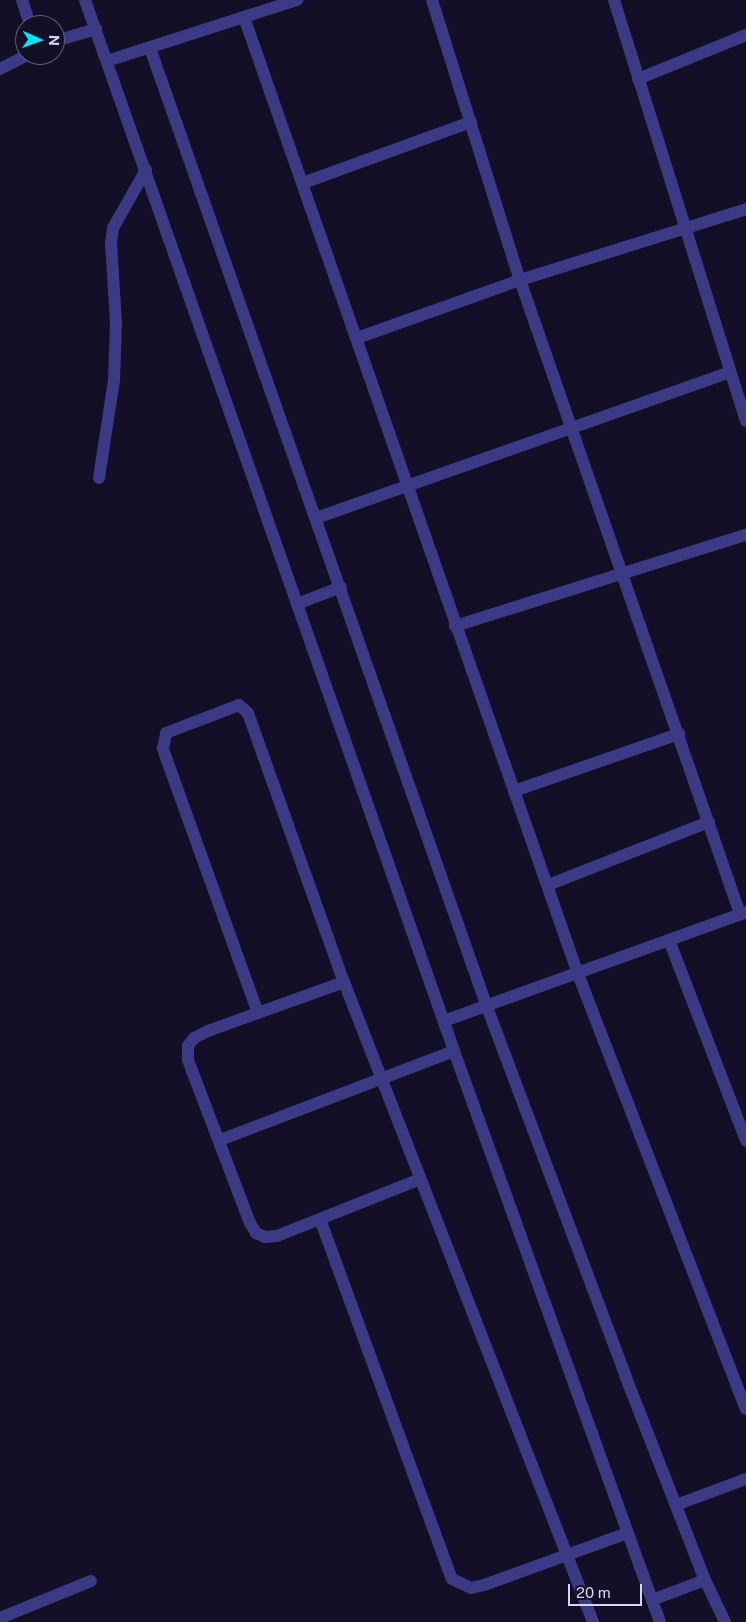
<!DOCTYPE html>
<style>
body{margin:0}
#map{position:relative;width:746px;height:1622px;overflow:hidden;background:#130f26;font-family:"Public Sans",sans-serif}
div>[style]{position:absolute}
.minor>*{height:12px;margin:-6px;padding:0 6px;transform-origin:6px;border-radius:6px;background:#3d3a85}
span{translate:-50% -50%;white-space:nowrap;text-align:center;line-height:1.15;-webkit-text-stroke:5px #130f26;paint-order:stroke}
.north{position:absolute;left:15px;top:15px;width:50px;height:50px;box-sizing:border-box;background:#130f26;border:1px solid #625e7d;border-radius:50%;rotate:92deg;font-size:14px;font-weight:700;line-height:20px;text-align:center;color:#d9d4ff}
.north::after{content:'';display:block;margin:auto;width:18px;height:22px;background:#00e5ff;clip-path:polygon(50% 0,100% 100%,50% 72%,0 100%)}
.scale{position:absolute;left:568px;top:1584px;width:74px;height:22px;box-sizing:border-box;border:2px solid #d9d4ff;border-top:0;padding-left:6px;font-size:15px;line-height:18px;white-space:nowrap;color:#d9d4ff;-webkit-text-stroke:4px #130f26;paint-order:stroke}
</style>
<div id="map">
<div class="minor">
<div style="left:22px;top:0;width:26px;rotate:72deg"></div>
<div style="left:85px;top:0;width:1114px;rotate:70.65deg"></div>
<div style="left:454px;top:1051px;width:607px;rotate:70.16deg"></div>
<div style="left:432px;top:0;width:294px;rotate:72.6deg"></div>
<div style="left:520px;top:280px;width:671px;rotate:70.86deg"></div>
<div style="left:614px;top:0;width:441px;rotate:72.6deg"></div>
<div style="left:244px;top:17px;width:1014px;rotate:70.76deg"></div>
<div style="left:578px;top:974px;width:466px;rotate:68.9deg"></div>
<div style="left:55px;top:41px;width:43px;rotate:-16.3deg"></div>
<div style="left:150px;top:48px;width:1016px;rotate:70.64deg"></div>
<div style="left:487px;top:1007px;width:393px;rotate:69.4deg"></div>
<div style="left:625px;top:1375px;width:220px;rotate:68.7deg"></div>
<div style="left:705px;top:1580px;width:47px;rotate:64.5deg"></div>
<div style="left:107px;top:61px;width:200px;rotate:-17.8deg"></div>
<div style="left:0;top:69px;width:31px;rotate:-27deg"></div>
<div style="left:638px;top:79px;width:117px;rotate:-22.2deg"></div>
<div style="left:303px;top:183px;width:179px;rotate:-20deg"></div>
<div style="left:357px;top:338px;width:173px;rotate:-19.6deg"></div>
<div style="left:520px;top:280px;width:237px;rotate:-17.4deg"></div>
<div style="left:99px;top:478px;width:99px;rotate:-81.3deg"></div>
<div style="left:114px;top:380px;width:56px;rotate:-88deg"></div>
<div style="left:116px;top:324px;width:81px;rotate:-93.5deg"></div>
<div style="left:111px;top:243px;width:15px;rotate:-82deg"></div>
<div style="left:113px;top:228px;width:67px;rotate:-60.4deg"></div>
<div style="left:316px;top:518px;width:439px;rotate:-19.4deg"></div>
<div style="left:297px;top:604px;width:47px;rotate:-21.1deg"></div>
<div style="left:455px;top:626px;width:305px;rotate:-17.4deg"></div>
<div style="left:514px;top:791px;width:175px;rotate:-19.1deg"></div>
<div style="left:548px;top:885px;width:173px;rotate:-21.4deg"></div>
<div style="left:669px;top:940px;width:215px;rotate:69deg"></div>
<div style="left:344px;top:982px;width:145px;rotate:160.2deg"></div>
<div style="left:208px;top:1031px;width:16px;rotate:153deg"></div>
<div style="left:194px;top:1038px;width:10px;rotate:127deg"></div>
<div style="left:188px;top:1046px;width:14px;rotate:90deg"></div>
<div style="left:188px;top:1060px;width:174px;rotate:69.2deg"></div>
<div style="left:250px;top:1223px;width:12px;rotate:59deg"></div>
<div style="left:256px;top:1233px;width:10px;rotate:24deg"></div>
<div style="left:265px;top:1237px;width:12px;rotate:-5deg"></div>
<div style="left:277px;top:1236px;width:154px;rotate:-21.7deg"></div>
<div style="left:258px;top:1013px;width:281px;rotate:-109.8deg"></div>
<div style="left:163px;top:749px;width:16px;rotate:-79deg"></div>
<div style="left:166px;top:733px;width:78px;rotate:-21deg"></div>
<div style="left:239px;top:705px;width:12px;rotate:42deg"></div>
<div style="left:248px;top:713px;width:286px;rotate:70.4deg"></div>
<div style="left:344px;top:982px;width:687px;rotate:68.74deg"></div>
<div style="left:444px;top:1021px;width:321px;rotate:-19.8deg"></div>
<div style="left:220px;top:1140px;width:250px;rotate:-20.8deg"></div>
<div style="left:320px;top:1219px;width:383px;rotate:69.9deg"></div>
<div style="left:452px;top:1579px;width:21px;rotate:25deg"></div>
<div style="left:471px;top:1588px;width:13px;rotate:-13deg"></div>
<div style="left:484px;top:1585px;width:153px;rotate:-19.9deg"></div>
<div style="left:676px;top:1505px;width:75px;rotate:-20.4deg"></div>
<div style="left:652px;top:1600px;width:57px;rotate:-20.7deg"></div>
<div style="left:0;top:1618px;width:98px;rotate:-22.1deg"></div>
</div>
<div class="north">N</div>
<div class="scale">20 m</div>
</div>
